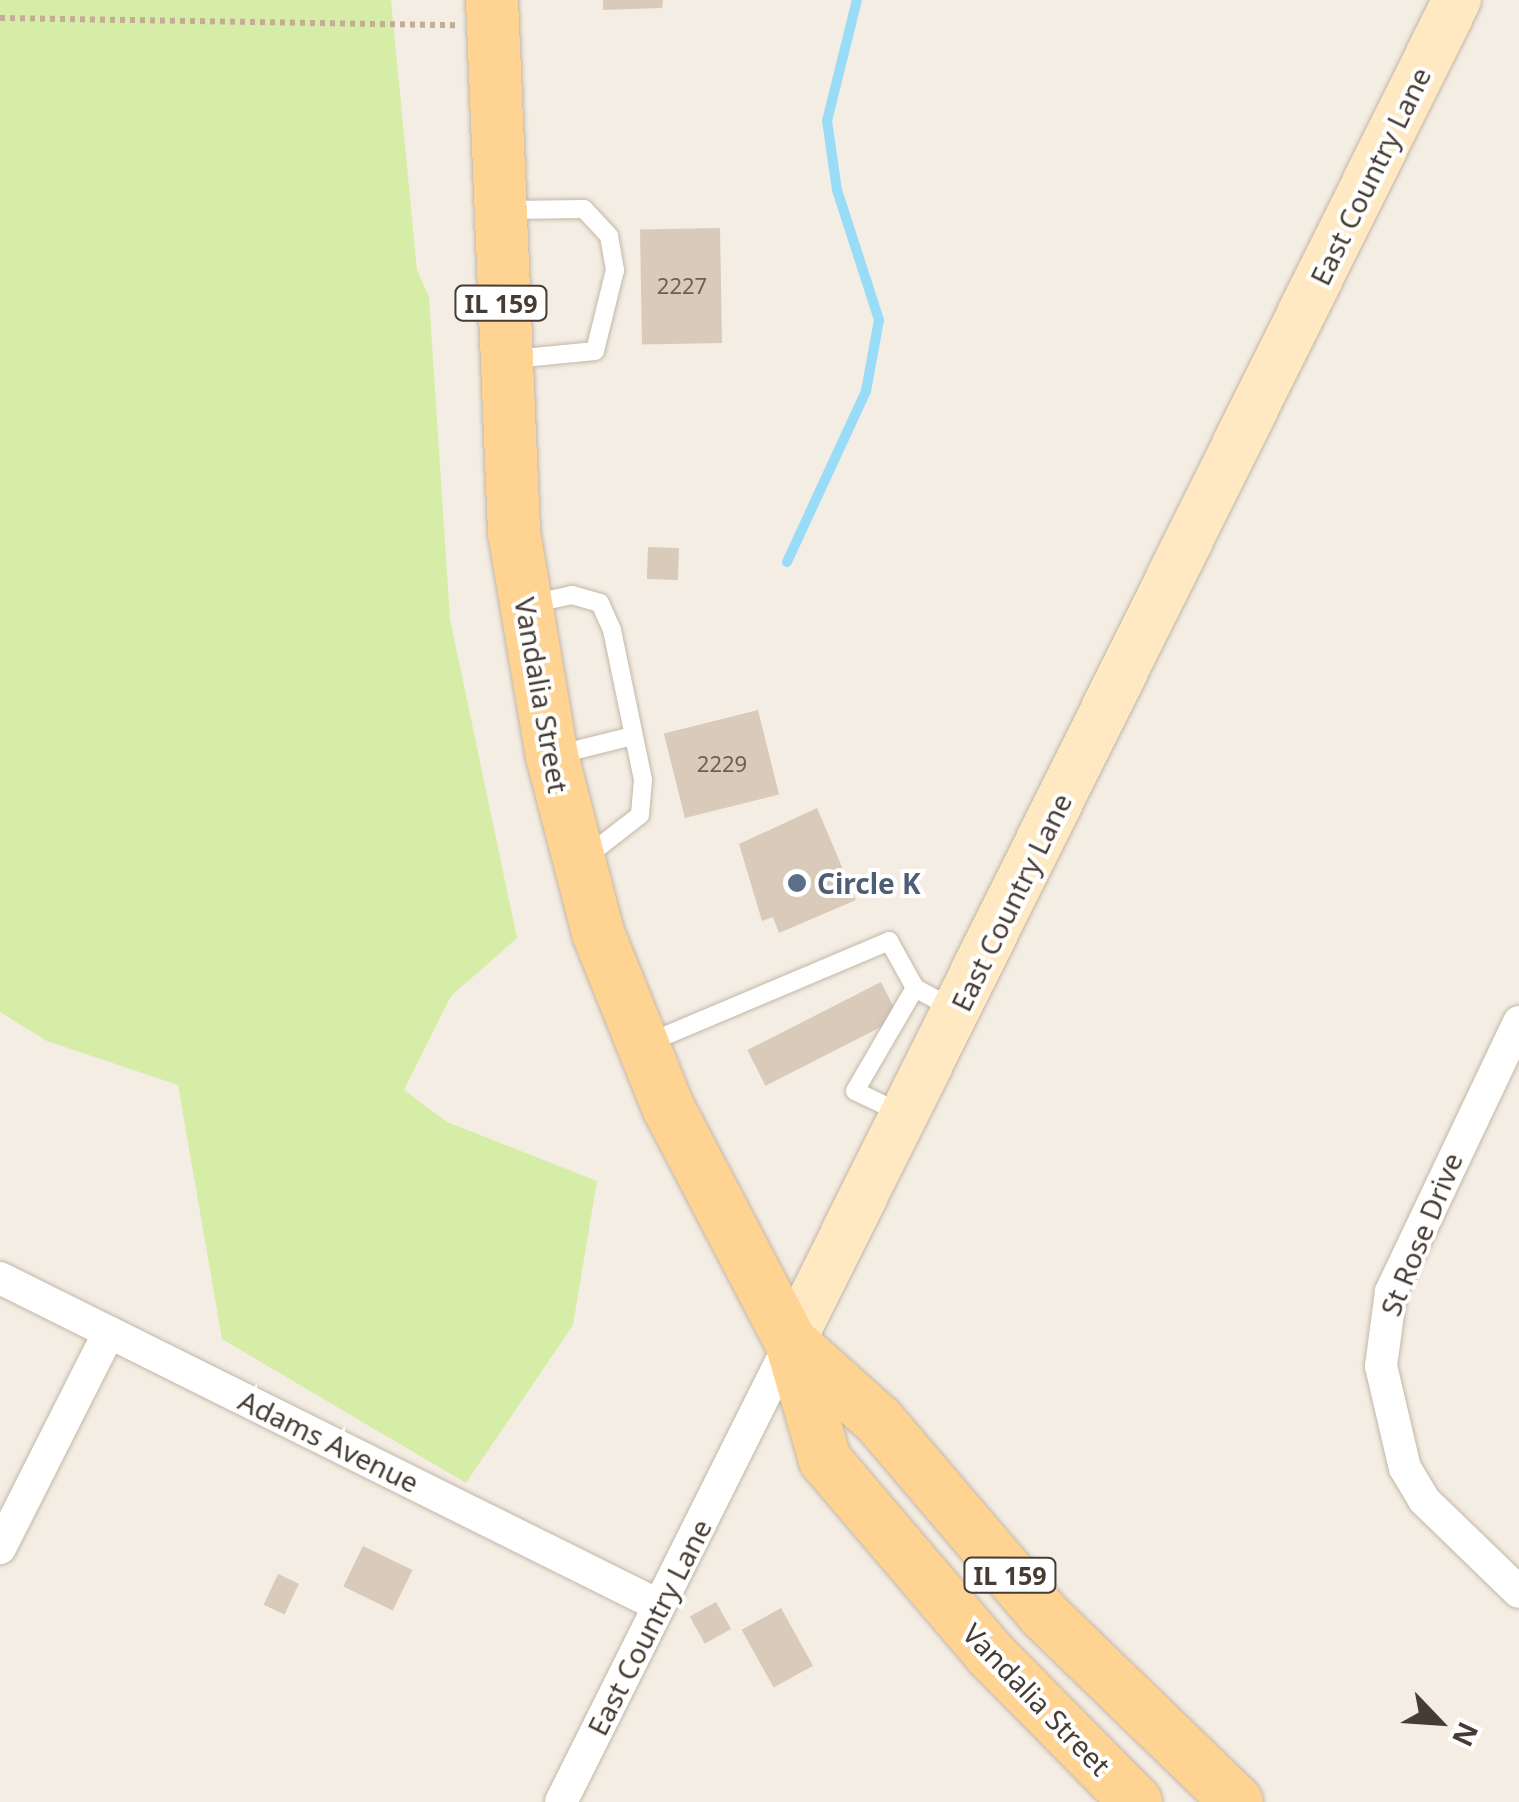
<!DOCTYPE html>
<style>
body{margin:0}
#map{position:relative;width:1519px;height:1802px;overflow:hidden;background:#f4ede3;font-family:"Noto Sans",sans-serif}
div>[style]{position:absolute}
.green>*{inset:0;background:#d6eda7}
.stream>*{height:10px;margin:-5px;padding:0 5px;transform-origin:5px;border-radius:5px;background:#98dcf8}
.building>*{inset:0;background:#d9caba;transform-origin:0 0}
.path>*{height:6px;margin-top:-3px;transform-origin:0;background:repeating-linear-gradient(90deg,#c3ad95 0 5px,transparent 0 10px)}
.roads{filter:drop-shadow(0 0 2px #c3b6a8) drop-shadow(0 0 2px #c3b6a8)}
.lane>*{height:18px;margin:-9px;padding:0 9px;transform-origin:9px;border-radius:9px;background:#fff}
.street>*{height:32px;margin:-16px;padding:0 16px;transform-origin:16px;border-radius:16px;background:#fff}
.secondary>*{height:48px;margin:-24px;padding:0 24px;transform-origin:24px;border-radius:24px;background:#ffe9c2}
.primary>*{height:52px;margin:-26px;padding:0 26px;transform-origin:26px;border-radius:26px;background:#ffd391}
.dots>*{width:28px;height:28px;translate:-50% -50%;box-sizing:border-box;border:5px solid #fff;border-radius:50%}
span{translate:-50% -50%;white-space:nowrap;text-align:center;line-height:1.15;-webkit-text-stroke:8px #fff;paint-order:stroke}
.number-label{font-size:22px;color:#6b6055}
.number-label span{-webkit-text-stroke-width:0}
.shield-label span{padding:2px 8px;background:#fff;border:2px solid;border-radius:8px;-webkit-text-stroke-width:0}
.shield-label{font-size:25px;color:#463c33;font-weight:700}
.street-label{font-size:28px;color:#463c33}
.service-label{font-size:28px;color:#4e5e75;font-weight:700}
.left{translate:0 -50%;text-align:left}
.north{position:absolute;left:1389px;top:1672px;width:100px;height:100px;-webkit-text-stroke:8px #fff;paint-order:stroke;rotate:115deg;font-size:28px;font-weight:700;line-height:40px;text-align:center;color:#463c33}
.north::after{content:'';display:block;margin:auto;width:35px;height:45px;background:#463c33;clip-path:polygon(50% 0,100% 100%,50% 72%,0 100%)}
</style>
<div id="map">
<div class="green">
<div style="clip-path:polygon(0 0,391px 0,417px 270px,429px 297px,450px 619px,517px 938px,451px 996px,404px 1090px,447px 1122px,597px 1181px,573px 1325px,466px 1483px,222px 1339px,178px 1085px,47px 1041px,0 1012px)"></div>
</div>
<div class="stream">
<div style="left:787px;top:562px;width:188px;rotate:-65.2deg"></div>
<div style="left:866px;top:391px;width:72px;rotate:-79.6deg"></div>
<div style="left:879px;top:320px;width:137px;rotate:-107.9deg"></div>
<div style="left:837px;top:190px;width:70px;rotate:-98.2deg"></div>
<div style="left:827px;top:121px;width:125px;rotate:-76.1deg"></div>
</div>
<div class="building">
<div style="clip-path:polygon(603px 0,663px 0,662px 8px,603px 10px)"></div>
<div style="left:720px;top:228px;width:115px;height:80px;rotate:89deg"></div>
<div style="left:648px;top:547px;width:31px;height:32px;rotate:2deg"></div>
<div style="left:758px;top:710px;width:87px;height:97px;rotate:76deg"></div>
<div style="clip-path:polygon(817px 808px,856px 900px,779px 933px,773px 917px,762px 921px,739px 844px)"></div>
<div style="left:881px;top:982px;width:40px;height:150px;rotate:63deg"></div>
<div style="left:363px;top:1546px;width:55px;height:45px;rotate:26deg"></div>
<div style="left:278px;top:1574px;width:23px;height:34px;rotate:25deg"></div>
<div style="left:716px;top:1602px;width:31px;height:30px;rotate:61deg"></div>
<div style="left:781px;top:1608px;width:66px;height:45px;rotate:61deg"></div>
</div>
<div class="path">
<div style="left:0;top:18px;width:456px;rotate:0.9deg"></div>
</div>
<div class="roads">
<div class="lane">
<div style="left:506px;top:210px;width:78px;rotate:-0.7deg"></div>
<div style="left:584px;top:209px;width:37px;rotate:47deg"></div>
<div style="left:609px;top:236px;width:35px;rotate:80deg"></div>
<div style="left:615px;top:270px;width:83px;rotate:103.9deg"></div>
<div style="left:595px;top:351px;width:82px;rotate:174.4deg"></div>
<div style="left:531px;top:604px;width:42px;rotate:-12.4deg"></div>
<div style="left:572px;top:595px;width:29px;rotate:16deg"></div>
<div style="left:600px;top:603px;width:30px;rotate:66deg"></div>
<div style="left:612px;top:630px;width:153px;rotate:78.3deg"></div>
<div style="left:643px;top:780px;width:35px;rotate:95deg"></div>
<div style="left:640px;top:815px;width:68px;rotate:142.1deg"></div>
<div style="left:556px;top:755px;width:79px;rotate:-13.9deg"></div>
<div style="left:648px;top:1043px;width:262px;rotate:-22.9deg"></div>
<div style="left:889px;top:941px;width:54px;rotate:61deg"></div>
<div style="left:915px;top:988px;width:42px;rotate:28.4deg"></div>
<div style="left:903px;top:1114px;width:53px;rotate:-154.4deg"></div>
<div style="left:855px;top:1091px;width:119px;rotate:-59.8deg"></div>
</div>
<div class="street">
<div style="left:1519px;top:1022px;width:299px;rotate:115.4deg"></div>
<div style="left:1391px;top:1292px;width:75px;rotate:97.7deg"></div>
<div style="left:1381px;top:1366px;width:105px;rotate:76.8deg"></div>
<div style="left:1405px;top:1468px;width:37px;rotate:59deg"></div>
<div style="left:1424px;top:1500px;width:132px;rotate:44.1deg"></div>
<div style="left:0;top:1278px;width:735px;rotate:26.43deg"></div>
<div style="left:0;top:1548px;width:242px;rotate:-63.2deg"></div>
<div style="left:561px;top:1802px;width:514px;rotate:-63.43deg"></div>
</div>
<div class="secondary">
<div style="left:791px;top:1342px;width:1498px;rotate:-63.61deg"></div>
</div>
<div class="primary">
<div style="left:492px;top:0;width:532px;rotate:87.63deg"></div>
<div style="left:514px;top:532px;width:227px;rotate:80.4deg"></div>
<div style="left:552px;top:756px;width:183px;rotate:75.4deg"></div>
<div style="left:598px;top:933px;width:188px;rotate:68.1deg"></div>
<div style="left:668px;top:1107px;width:265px;rotate:62.4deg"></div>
<div style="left:791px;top:1342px;width:123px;rotate:73.9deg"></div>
<div style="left:825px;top:1460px;width:255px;rotate:49.6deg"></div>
<div style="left:990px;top:1654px;width:208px;rotate:45.4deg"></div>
<div style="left:791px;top:1342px;width:118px;rotate:41.9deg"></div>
<div style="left:879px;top:1421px;width:253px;rotate:49.6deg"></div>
<div style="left:1043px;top:1614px;width:270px;rotate:44.1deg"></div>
</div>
</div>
<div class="dots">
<div style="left:797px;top:883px;background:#5c6f8a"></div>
</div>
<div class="number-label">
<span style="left:682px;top:286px">2227</span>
<span style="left:722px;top:764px">2229</span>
</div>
<div class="shield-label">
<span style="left:501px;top:303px">IL 159</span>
<span style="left:1010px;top:1575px">IL 159</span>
</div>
<div class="street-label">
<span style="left:1370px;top:176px;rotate:-64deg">East Country Lane</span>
<span style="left:542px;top:695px;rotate:80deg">Vandalia Street</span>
<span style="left:1011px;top:902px;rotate:-64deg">East Country Lane</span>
<span style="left:1421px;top:1234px;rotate:-68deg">St Rose Drive</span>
<span style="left:329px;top:1441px;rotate:26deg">Adams Avenue</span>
<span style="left:649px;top:1627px;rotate:-63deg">East Country Lane</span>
<span style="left:1037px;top:1699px;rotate:46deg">Vandalia Street</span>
</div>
<div class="service-label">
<span class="left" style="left:817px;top:883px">Circle K</span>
</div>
<div class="north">N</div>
</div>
